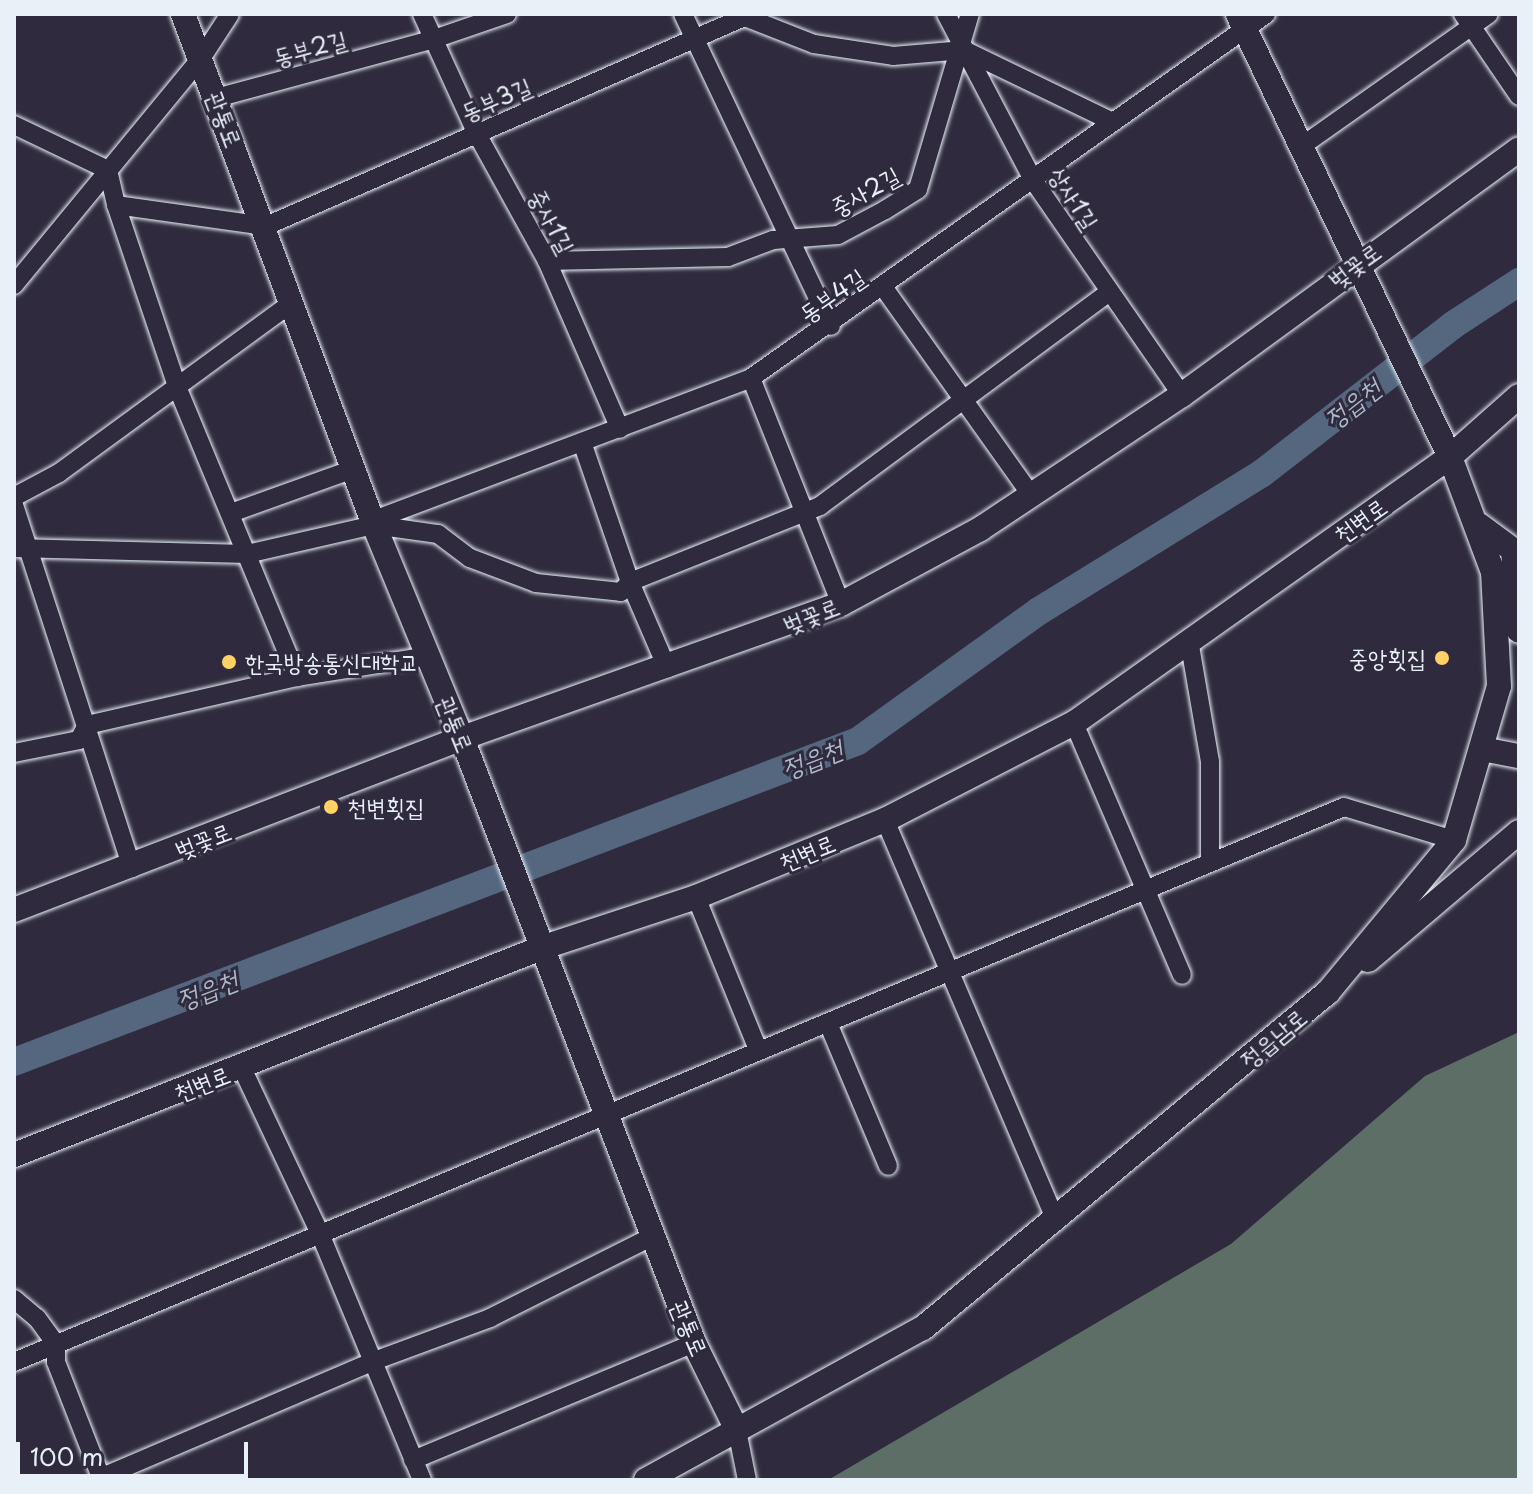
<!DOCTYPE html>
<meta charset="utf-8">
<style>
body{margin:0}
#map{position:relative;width:1533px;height:1494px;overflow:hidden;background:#2f2a3d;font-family:"Playpen Sans","Poor Story",sans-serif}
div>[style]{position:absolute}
.green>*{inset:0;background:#5c6e66}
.river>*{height:28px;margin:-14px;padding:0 14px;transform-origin:14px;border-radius:14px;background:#54677f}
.roads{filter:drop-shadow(0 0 2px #e8f1f8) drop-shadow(0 0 2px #e8f1f8)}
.street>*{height:18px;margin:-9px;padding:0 9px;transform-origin:9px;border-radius:9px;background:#2f2a3d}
.secondary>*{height:24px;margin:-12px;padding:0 12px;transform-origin:12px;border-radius:12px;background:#2f2a3d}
.dots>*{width:22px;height:22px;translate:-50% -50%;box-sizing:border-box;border:4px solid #2f2a3d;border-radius:50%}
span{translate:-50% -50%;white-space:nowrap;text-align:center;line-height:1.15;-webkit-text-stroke:6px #2f2a3d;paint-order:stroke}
.street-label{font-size:24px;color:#e8f1f8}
.poi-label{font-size:24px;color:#e8f1f8}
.right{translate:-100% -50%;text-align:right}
.left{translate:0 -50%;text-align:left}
.water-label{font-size:26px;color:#adbac8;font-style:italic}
.frame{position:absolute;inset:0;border:16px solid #e8f1f8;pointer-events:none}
.scale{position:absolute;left:16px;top:1442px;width:232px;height:36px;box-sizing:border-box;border:4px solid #e8f1f8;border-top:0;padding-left:10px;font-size:24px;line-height:28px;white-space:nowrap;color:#e8f1f8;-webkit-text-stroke:6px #2f2a3d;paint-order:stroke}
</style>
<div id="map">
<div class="green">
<div style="clip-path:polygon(1519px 1032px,1519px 1480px,828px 1480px,1231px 1244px,1425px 1076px)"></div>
</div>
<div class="river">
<div style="left:14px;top:1062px;width:903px;rotate:-20.82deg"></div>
<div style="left:858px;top:741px;width:223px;rotate:-35.7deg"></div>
<div style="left:1039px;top:611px;width:261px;rotate:-31.7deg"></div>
<div style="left:1261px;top:474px;width:243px;rotate:-37.8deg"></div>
<div style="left:1453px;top:325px;width:79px;rotate:-33.1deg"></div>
</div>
<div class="roads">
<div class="street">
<div style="left:422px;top:14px;width:132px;rotate:65.4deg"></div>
<div style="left:477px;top:134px;width:145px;rotate:61.1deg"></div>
<div style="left:547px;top:261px;width:183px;rotate:66.5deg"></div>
<div style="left:683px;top:14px;width:345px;rotate:64.6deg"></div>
<div style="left:946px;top:14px;width:187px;rotate:62.3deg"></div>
<div style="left:1033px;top:180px;width:262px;rotate:55.3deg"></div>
<div style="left:1463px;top:14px;width:99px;rotate:55.7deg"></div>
<div style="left:740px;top:15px;width:79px;rotate:21.4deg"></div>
<div style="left:814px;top:44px;width:80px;rotate:8.6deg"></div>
<div style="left:893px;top:56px;width:71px;rotate:-4.8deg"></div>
<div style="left:964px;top:50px;width:165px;rotate:25.8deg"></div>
<div style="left:216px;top:98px;width:226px;rotate:-15.1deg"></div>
<div style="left:434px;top:39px;width:77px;rotate:-18.9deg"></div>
<div style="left:14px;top:125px;width:104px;rotate:25.6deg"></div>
<div style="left:108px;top:170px;width:36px;rotate:77deg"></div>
<div style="left:116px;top:205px;width:151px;rotate:8deg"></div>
<div style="left:266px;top:226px;width:529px;rotate:-23.61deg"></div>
<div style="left:1299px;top:148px;width:232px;rotate:-35.2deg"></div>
<div style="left:116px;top:205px;width:194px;rotate:71.4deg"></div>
<div style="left:178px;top:389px;width:312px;rotate:67.5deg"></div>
<div style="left:547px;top:261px;width:181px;rotate:-1.3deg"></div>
<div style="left:728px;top:257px;width:48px;rotate:-20.7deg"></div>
<div style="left:773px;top:240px;width:65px;rotate:-4.4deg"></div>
<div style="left:838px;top:235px;width:53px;rotate:-28deg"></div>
<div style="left:885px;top:210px;width:39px;rotate:-32deg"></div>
<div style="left:918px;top:189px;width:183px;rotate:-73.5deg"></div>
<div style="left:14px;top:285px;width:296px;rotate:-50.5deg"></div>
<div style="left:202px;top:57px;width:51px;rotate:-56.9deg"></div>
<div style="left:884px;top:288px;width:254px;rotate:54.6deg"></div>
<div style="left:751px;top:378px;width:243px;rotate:68.3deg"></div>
<div style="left:582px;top:442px;width:148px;rotate:71.1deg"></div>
<div style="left:630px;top:582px;width:205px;rotate:-21.8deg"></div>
<div style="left:820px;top:506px;width:358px;rotate:-36.5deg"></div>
<div style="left:14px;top:497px;width:51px;rotate:-28.1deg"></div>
<div style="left:59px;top:473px;width:290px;rotate:-36.2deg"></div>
<div style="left:14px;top:505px;width:382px;rotate:72deg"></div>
<div style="left:231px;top:513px;width:130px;rotate:-19.8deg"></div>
<div style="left:374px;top:520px;width:403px;rotate:-20.6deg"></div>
<div style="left:751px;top:378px;width:631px;rotate:-35.25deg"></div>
<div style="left:14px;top:548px;width:233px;rotate:1.5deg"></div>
<div style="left:247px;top:554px;width:130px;rotate:-12.9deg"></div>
<div style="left:374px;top:525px;width:65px;rotate:8deg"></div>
<div style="left:438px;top:534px;width:40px;rotate:37deg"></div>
<div style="left:470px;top:558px;width:71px;rotate:20.7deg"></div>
<div style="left:536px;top:583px;width:85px;rotate:6deg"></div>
<div style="left:621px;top:592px;width:13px;rotate:-48deg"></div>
<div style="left:630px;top:582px;width:94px;rotate:66.7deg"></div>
<div style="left:1189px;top:640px;width:124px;rotate:80.2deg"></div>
<div style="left:1210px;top:762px;width:97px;rotate:90deg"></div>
<div style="left:1074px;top:723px;width:274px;rotate:66.8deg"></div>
<div style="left:14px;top:753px;width:66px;rotate:-11.3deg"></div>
<div style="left:79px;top:740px;width:17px;rotate:-62deg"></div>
<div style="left:87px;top:725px;width:215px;rotate:-12.9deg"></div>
<div style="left:297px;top:677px;width:133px;rotate:-9.1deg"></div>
<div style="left:885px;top:820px;width:433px;rotate:66.9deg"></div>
<div style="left:696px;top:897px;width:165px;rotate:67.9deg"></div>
<div style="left:828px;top:1023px;width:155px;rotate:67.2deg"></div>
<div style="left:242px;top:1068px;width:186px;rotate:64.8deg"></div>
<div style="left:321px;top:1236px;width:264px;rotate:67.5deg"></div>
<div style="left:14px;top:1299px;width:30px;rotate:40deg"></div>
<div style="left:37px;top:1318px;width:32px;rotate:54deg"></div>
<div style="left:56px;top:1344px;width:18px;rotate:90deg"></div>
<div style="left:56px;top:1362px;width:127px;rotate:68.7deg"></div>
<div style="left:14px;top:1362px;width:1441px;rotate:-22.65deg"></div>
<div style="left:1344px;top:807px;width:115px;rotate:16.7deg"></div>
<div style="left:737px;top:1430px;width:51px;rotate:78.7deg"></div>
<div style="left:413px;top:1460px;width:304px;rotate:-22.6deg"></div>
<div style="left:100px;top:1478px;width:298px;rotate:-23.1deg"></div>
<div style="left:374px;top:1361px;width:124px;rotate:-20.3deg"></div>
<div style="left:490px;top:1318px;width:182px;rotate:-26.7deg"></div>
</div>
<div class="secondary">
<div style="left:183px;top:14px;width:546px;rotate:69.51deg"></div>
<div style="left:374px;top:525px;width:230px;rotate:67.6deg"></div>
<div style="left:462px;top:738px;width:648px;rotate:69.02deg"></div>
<div style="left:694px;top:1343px;width:97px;rotate:63.7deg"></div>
<div style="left:1479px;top:525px;width:42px;rotate:36.3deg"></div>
<div style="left:1513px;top:550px;width:81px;rotate:85.8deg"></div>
<div style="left:1482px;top:749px;width:38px;rotate:11deg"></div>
<div style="left:14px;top:910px;width:480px;rotate:-21deg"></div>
<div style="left:462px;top:738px;width:402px;rotate:-19.5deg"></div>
<div style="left:841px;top:604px;width:158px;rotate:-28.3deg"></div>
<div style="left:980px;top:529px;width:242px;rotate:-33.6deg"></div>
<div style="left:1182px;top:395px;width:417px;rotate:-36.1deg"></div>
<div style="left:1368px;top:960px;width:198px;rotate:-40.3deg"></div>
<div style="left:14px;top:1155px;width:569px;rotate:-21.43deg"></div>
<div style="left:544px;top:947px;width:160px;rotate:-18.2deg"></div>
<div style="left:696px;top:897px;width:204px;rotate:-22.2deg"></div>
<div style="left:885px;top:820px;width:212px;rotate:-27.2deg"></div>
<div style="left:1074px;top:723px;width:461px;rotate:-35.3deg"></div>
<div style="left:1450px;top:457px;width:92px;rotate:-41.5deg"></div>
<div style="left:646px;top:1480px;width:316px;rotate:-28.8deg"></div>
<div style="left:923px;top:1328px;width:526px;rotate:-39.68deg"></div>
<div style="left:1328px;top:992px;width:197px;rotate:-50.3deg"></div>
<div style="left:1454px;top:840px;width:160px;rotate:-73.7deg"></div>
<div style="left:1499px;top:686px;width:114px;rotate:-93deg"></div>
<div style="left:1493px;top:572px;width:123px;rotate:-110.5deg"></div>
<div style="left:1450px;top:457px;width:491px;rotate:-115.6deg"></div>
</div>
</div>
<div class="dots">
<div style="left:1442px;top:658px;background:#ffd166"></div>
<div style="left:229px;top:662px;background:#ffd166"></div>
<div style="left:331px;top:807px;background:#ffd166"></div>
</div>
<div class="street-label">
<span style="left:310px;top:48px;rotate:-15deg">동부2길</span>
<span style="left:496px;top:99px;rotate:-23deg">동부3길</span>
<span style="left:225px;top:119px;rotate:69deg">관통로</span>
<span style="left:865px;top:191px;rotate:-29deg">중사2길</span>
<span style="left:1074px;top:198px;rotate:57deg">상사1길</span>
<span style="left:552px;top:221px;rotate:62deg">중사1길</span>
<span style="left:1354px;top:265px;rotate:-36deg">벚꽃로</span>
<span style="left:832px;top:295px;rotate:-35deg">동부4길</span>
<span style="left:1360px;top:520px;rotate:-35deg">천변로</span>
<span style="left:811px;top:615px;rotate:-21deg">벚꽃로</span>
<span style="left:456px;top:724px;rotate:68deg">관통로</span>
<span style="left:203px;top:840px;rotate:-21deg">벚꽃로</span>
<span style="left:807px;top:852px;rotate:-22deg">천변로</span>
<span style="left:1273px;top:1038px;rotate:-40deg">정읍남로</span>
<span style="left:202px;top:1083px;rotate:-21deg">천변로</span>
<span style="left:690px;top:1328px;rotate:67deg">관통로</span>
</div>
<div class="poi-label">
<span class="right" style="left:1426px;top:658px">중앙횟집</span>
<span class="left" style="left:245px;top:662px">한국방송통신대학교</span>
<span class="left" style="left:347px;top:807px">천변횟집</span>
</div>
<div class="water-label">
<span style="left:1352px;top:403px;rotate:-38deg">정읍천</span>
<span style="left:812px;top:758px;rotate:-21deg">정읍천</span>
<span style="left:207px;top:989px;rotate:-21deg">정읍천</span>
</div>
<div class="frame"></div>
<div class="scale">100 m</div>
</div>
